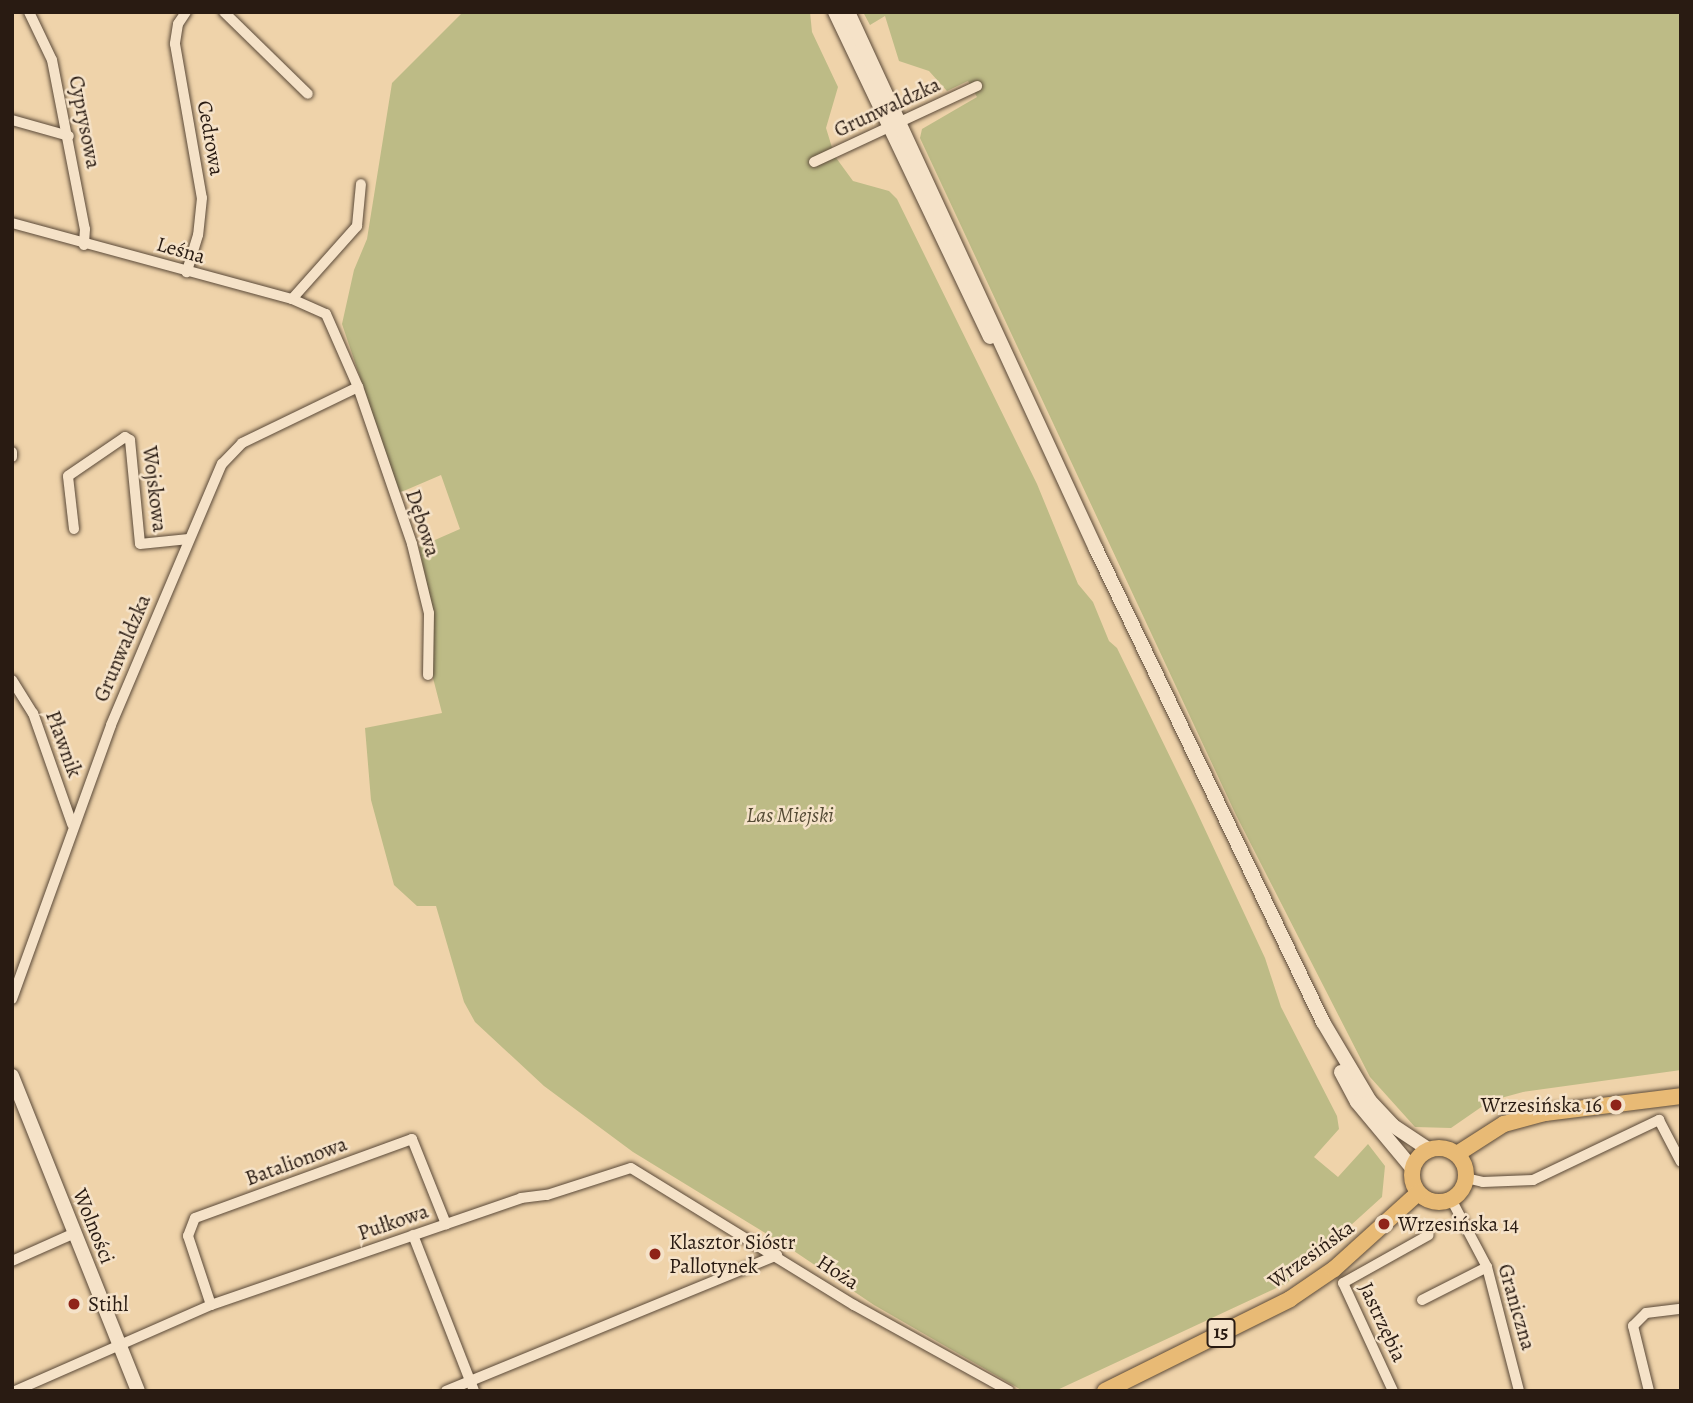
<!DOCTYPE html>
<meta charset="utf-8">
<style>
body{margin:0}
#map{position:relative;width:1693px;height:1403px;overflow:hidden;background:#efd3aa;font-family:Alegreya,serif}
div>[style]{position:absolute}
.green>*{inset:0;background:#bdbb86}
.roads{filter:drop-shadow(0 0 2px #5a4938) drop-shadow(0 0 2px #5a4938)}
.street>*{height:10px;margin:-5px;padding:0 5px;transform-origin:5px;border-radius:5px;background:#f5e2c8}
.secondary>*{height:14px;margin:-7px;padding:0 7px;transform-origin:7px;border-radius:7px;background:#f5e2c8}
.primary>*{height:16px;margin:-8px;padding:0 8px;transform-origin:8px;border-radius:8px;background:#e8ba75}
.primary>.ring{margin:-8px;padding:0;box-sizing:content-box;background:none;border:16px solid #e8ba75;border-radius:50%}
.dots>*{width:19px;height:19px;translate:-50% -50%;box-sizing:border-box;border:4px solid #f5e2c8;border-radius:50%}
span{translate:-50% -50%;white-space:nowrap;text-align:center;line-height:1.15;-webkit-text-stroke:5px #f5e2c8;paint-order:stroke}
.shield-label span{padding:2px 5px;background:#f5e2c8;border:2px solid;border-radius:5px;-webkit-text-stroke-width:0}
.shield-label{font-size:19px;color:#291b12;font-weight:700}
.street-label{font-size:21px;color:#291b12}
.park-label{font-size:21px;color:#554b35;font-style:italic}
.poi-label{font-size:21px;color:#291b12}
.right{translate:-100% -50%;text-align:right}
.left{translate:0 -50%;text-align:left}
.frame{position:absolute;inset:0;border:14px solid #291b12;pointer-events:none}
</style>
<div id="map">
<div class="green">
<div style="clip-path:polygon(463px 12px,810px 12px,812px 32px,838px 87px,826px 128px,834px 154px,973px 89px,968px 81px,947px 91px,929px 71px,899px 61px,885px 16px,870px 25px,863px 12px,1681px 12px,1681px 1070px,1523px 1092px,1490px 1101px,1451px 1128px,1415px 1127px,1370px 1077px,1236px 815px,920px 138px,922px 129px,977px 97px,973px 90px,834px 155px,853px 181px,889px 191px,897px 199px,1037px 484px,1078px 584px,1093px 602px,1109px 641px,1117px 648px,1195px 808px,1265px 958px,1281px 1007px,1337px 1116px,1339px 1129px,1314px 1157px,1338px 1177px,1368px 1144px,1385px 1166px,1382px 1197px,1287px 1283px,1055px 1391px,1023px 1391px,874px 1305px,788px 1247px,633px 1152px,544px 1086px,475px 1022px,464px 1002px,436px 906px,417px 906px,394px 885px,371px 800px,365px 728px,442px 713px,433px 678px,433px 612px,419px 547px,460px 529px,441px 475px,399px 493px,342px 324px,354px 270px,367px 239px,392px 83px)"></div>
</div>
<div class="roads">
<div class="street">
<div style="left:29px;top:12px;width:53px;rotate:64.4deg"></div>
<div style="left:52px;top:60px;width:172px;rotate:79deg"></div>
<div style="left:85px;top:229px;width:16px;rotate:94deg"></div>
<div style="left:186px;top:12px;width:14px;rotate:124deg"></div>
<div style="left:178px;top:24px;width:20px;rotate:99deg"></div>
<div style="left:175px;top:44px;width:156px;rotate:80.1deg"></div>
<div style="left:202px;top:198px;width:37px;rotate:96deg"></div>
<div style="left:198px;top:235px;width:39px;rotate:107deg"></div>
<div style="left:224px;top:12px;width:117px;rotate:44.3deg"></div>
<div style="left:12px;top:120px;width:59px;rotate:15.7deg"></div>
<div style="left:814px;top:162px;width:180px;rotate:-25deg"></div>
<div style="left:12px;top:223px;width:290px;rotate:15.2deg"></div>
<div style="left:292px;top:299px;width:37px;rotate:24deg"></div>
<div style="left:326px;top:314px;width:80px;rotate:66.3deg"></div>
<div style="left:358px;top:387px;width:166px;rotate:71deg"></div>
<div style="left:412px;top:544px;width:71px;rotate:76.2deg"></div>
<div style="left:429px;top:613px;width:62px;rotate:90.9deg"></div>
<div style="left:292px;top:299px;width:98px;rotate:-48.3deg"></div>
<div style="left:357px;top:226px;width:42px;rotate:-84.6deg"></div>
<div style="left:12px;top:452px;width:5px;rotate:90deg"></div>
<div style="left:74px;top:529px;width:53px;rotate:-96.5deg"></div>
<div style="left:68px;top:476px;width:69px;rotate:-34.4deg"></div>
<div style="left:125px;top:437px;width:6px;rotate:31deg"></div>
<div style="left:130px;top:440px;width:104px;rotate:84.5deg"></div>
<div style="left:140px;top:544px;width:49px;rotate:-5.8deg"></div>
<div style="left:12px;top:680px;width:39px;rotate:58deg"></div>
<div style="left:33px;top:713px;width:118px;rotate:70.6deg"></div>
<div style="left:12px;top:999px;width:291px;rotate:-70.1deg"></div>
<div style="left:111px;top:725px;width:284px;rotate:-67deg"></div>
<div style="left:222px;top:464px;width:29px;rotate:-46deg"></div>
<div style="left:242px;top:443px;width:129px;rotate:-25.8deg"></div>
<div style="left:1466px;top:1178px;width:17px;rotate:13deg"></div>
<div style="left:1483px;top:1182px;width:50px;rotate:-2.3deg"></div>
<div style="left:1533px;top:1180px;width:140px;rotate:-25.5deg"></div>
<div style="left:1659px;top:1120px;width:47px;rotate:62.4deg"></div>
<div style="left:1451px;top:1199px;width:77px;rotate:62.1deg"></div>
<div style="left:1487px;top:1267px;width:128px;rotate:75.5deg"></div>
<div style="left:413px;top:1235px;width:168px;rotate:68.6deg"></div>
<div style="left:12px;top:1261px;width:69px;rotate:-24deg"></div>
<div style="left:1422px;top:1300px;width:73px;rotate:-26.9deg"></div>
<div style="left:211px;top:1305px;width:73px;rotate:-108.4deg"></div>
<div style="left:188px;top:1236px;width:19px;rotate:-69deg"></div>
<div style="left:195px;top:1218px;width:231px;rotate:-20deg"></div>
<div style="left:412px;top:1139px;width:92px;rotate:68.2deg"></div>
<div style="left:15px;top:1391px;width:214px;rotate:-23.7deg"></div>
<div style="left:211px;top:1305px;width:328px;rotate:-19deg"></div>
<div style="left:521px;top:1198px;width:26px;rotate:-7deg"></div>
<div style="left:547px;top:1195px;width:88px;rotate:-17.8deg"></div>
<div style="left:631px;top:1168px;width:262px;rotate:31.6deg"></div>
<div style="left:854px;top:1305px;width:177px;rotate:29deg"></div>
<div style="left:446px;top:1391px;width:358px;rotate:-22.3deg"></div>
<div style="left:1393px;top:1391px;width:119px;rotate:-114.8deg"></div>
<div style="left:1343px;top:1283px;width:98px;rotate:-29.2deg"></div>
<div style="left:1649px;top:1391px;width:67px;rotate:-103.8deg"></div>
<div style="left:1633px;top:1326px;width:18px;rotate:-45deg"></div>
<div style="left:1646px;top:1313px;width:35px;rotate:-7deg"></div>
</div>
<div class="secondary">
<div style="left:835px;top:12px;width:360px;rotate:64.5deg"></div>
<div style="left:848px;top:12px;width:592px;rotate:65.21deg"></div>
<div style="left:1096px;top:549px;width:525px;rotate:64.36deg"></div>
<div style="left:1323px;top:1022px;width:92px;rotate:59.3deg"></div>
<div style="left:1370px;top:1101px;width:33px;rotate:47deg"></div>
<div style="left:1392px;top:1125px;width:43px;rotate:33.7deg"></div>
<div style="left:1341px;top:1072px;width:34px;rotate:62deg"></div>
<div style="left:1357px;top:1102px;width:86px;rotate:50.2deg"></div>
<div style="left:12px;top:1076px;width:339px;rotate:68.2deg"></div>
</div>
<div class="primary">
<div class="ring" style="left:1412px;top:1148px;width:38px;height:38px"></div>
<div style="left:1457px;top:1154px;width:56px;rotate:-32.6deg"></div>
<div style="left:1504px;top:1124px;width:42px;rotate:-15deg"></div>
<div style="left:1545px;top:1113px;width:137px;rotate:-7.1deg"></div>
<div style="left:1105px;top:1391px;width:207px;rotate:-26.4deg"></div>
<div style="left:1290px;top:1299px;width:53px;rotate:-34.3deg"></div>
<div style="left:1334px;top:1269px;width:113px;rotate:-42.1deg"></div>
</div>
</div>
<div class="dots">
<div style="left:1616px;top:1105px;background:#8f2418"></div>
<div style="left:1384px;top:1224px;background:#8f2418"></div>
<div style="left:655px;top:1254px;background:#8f2418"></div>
<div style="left:74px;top:1304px;background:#8f2418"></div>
</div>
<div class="shield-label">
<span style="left:1221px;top:1333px">15</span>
</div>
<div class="street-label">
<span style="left:887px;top:107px;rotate:-25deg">Grunwaldzka</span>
<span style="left:85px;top:122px;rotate:79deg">Cyprysowa</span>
<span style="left:211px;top:138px;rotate:80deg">Cedrowa</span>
<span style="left:181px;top:250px;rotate:16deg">Leśna</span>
<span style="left:155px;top:489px;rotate:83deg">Wojskowa</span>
<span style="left:423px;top:523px;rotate:72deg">Dębowa</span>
<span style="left:122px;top:648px;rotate:-67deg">Grunwaldzka</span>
<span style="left:64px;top:744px;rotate:70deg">Pławnik</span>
<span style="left:296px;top:1161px;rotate:-20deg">Batalionowa</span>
<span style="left:393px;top:1222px;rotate:-19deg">Pułkowa</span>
<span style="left:94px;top:1226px;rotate:68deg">Wolności</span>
<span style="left:1311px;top:1254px;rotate:-36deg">Wrzesińska</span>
<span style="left:838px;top:1272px;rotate:33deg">Hoża</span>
<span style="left:1517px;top:1307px;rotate:74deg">Graniczna</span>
<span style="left:1383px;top:1322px;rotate:65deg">Jastrzębia</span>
</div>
<div class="park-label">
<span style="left:790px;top:815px">Las Miejski</span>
</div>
<div class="poi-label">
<span class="right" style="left:1602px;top:1105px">Wrzesińska 16</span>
<span class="left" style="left:1398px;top:1224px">Wrzesińska 14</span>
<span class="left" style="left:669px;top:1254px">Klasztor Sióstr<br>Pallotynek</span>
<span class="left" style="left:88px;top:1304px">Stihl</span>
</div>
<div class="frame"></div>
</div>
